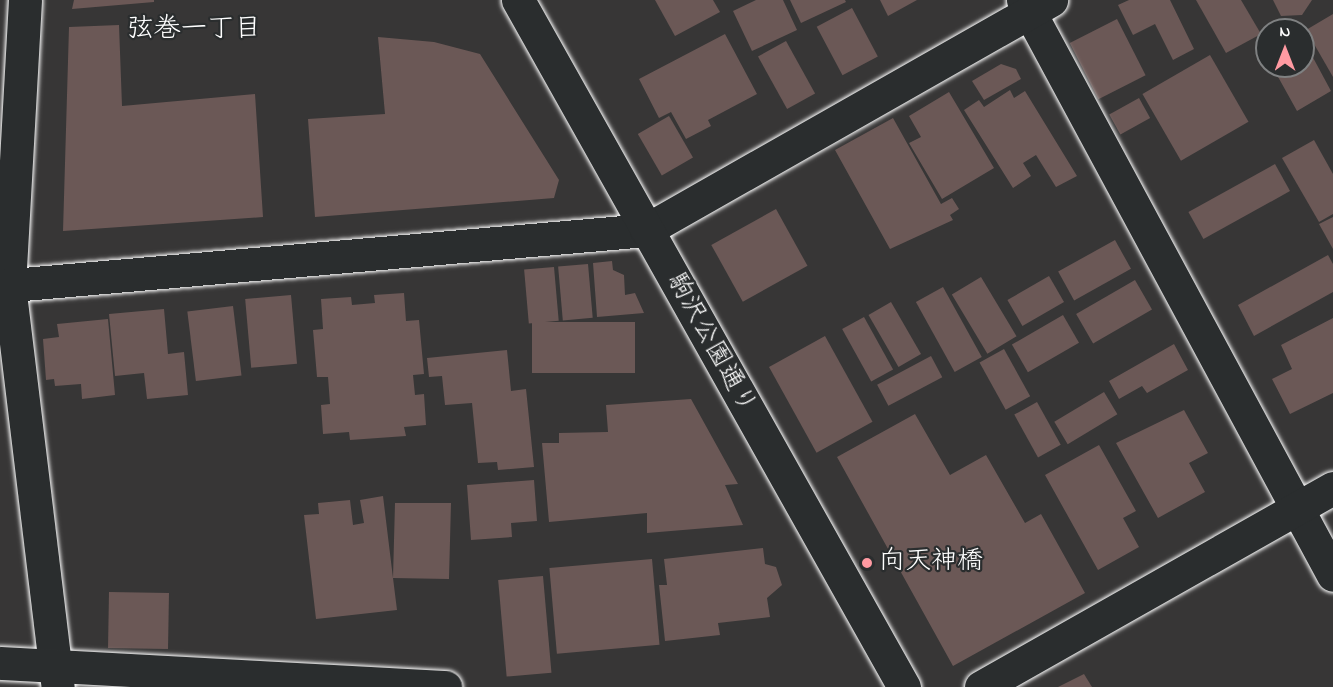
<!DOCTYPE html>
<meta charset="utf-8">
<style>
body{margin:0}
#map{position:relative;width:1333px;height:687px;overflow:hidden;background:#373636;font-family:"Indie Flower","Klee One",sans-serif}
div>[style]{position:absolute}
.building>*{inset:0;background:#6b5856;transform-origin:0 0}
.roads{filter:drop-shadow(0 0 2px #fff) drop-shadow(0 0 2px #fff)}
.street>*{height:33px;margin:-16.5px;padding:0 16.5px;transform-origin:16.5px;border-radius:16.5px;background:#2a2d2e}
.secondary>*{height:33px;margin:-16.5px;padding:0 16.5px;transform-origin:16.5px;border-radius:16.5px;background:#2a2d2e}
.dots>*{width:16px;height:16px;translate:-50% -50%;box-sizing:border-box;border:3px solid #2a2d2e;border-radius:50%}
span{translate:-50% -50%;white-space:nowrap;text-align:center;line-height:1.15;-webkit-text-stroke:4.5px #2a2d2e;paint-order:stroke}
.street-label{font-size:26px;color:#fff}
.poi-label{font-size:26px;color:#fff}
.left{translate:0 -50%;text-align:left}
.neighbourhood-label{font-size:27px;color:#fff}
.north{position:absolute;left:1255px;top:18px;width:60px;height:60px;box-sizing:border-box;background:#2a2d2e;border:2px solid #7f8182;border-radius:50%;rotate:0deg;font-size:16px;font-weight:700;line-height:24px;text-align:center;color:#fff}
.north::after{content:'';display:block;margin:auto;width:21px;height:27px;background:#ff9aa2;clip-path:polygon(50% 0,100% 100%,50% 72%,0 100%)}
</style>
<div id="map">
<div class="building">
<div style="clip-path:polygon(74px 0,154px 0,154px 2px,72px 9px)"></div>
<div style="clip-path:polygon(655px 0,713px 0,720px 12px,675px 36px)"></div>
<div style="clip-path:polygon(756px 0,783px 0,797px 30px,752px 51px,733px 11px)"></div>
<div style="clip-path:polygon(790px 0,845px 0,846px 2px,801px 23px)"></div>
<div style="clip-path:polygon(880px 0,917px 0,888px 16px)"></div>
<div style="clip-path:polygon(1129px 0,1170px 0,1194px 49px,1173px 60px,1155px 24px,1133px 35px,1118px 5px)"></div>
<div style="clip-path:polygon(1196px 0,1241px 0,1261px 34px,1226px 53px)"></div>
<div style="clip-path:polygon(1273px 0,1312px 0,1302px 15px,1281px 16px)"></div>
<div style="left:852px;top:8px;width:55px;height:40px;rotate:62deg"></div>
<div style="clip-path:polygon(1333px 14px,1333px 77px,1306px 30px)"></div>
<div style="left:1117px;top:19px;width:63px;height:53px;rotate:63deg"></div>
<div style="clip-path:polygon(119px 25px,122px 106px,255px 94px,263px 217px,63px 231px,69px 27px)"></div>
<div style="clip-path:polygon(725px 34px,757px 94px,708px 120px,711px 126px,686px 139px,671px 112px,659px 118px,639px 79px)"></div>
<div style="clip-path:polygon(378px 37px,434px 42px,480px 54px,559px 180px,554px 198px,315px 217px,308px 119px,385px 114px)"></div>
<div style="clip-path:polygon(1303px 39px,1331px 91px,1297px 111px,1272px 66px,1303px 66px)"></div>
<div style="left:786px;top:41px;width:60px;height:32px;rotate:61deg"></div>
<div style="left:1210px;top:55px;width:77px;height:78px;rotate:60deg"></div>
<div style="clip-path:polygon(1001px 64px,1016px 69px,1021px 79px,984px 100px,972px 81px)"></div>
<div style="clip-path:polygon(1010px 90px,1014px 98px,1025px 91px,1077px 176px,1056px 187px,1036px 155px,1023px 163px,1031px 176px,1013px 188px,964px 110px,979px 100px,984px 107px)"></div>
<div style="clip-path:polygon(949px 92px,994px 168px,942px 199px,909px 143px,921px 137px,909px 116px)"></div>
<div style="left:1139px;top:98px;width:23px;height:34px;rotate:61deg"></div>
<div style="left:669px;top:116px;width:48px;height:36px;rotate:60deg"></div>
<div style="clip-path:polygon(893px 118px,941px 204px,952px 198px,959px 209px,950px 215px,953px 220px,890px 249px,835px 150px)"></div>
<div style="clip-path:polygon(1314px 140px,1333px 174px,1333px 214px,1319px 222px,1282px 158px)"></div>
<div style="left:1275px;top:164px;width:31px;height:99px;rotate:61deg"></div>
<div style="left:776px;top:209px;width:65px;height:74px;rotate:61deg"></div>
<div style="clip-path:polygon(1333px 217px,1333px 249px,1319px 224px)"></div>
<div style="left:1115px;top:240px;width:33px;height:65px;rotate:61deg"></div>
<div style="clip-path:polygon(1328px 255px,1333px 264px,1333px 292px,1254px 336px,1238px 305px)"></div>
<div style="clip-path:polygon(612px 261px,613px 270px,624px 275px,625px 295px,635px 293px,644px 313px,597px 317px,593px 263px)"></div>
<div style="left:588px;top:264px;width:54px;height:30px;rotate:85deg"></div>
<div style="left:554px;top:267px;width:54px;height:30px;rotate:85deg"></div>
<div style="left:1049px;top:276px;width:30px;height:48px;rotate:60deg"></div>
<div style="left:981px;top:277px;width:69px;height:34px;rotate:59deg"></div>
<div style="left:1135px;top:280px;width:34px;height:68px;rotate:60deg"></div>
<div style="left:943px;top:287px;width:80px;height:31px;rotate:61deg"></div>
<div style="clip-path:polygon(404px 293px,406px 321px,419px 320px,424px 374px,413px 375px,415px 395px,424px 394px,426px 425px,404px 427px,406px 436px,350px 440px,349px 432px,323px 434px,321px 405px,330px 404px,328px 377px,317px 377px,313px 330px,323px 329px,321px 299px,351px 297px,352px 305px,375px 303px,374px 295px)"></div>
<div style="left:291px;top:295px;width:69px;height:46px;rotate:85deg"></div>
<div style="left:891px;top:302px;width:60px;height:26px;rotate:60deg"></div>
<div style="left:233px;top:306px;width:70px;height:46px;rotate:83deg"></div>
<div style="clip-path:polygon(164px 309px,168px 354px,184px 352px,188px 395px,147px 399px,144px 373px,115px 376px,109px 314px)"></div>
<div style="left:1063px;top:315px;width:32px;height:59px;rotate:60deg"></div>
<div style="left:864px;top:317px;width:60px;height:25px;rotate:61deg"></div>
<div style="clip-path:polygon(1333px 318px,1333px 393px,1290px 414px,1272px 379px,1292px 369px,1281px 345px)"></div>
<div style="clip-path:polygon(108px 319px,115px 395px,82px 399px,81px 384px,55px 386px,54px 379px,46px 380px,43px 339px,59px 337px,57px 324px)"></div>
<div style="left:635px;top:322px;width:51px;height:103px;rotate:90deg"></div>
<div style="left:825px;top:336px;width:98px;height:64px;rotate:61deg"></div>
<div style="clip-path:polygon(1174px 344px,1188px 370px,1147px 393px,1142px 386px,1119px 399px,1109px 381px)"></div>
<div style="left:1004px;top:349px;width:54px;height:28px;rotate:61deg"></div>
<div style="clip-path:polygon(507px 350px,511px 391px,526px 389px,534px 467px,498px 470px,497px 462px,478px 463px,472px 403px,445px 405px,442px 376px,429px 377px,427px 358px)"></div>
<div style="left:931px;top:356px;width:24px;height:61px;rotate:62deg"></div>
<div style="left:1104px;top:392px;width:26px;height:58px;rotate:59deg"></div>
<div style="clip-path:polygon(691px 399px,738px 484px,725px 485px,743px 525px,647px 533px,647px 513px,549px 522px,542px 443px,559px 443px,559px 433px,608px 432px,606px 405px)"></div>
<div style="left:1037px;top:402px;width:49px;height:26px;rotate:61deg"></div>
<div style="clip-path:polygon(1184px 410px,1208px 453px,1189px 463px,1205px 492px,1158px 518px,1116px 443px)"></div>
<div style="clip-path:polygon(915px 414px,950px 475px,986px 455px,1025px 523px,1041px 514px,1085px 593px,953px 666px,837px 457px)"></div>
<div style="clip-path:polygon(1099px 445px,1136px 511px,1123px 518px,1139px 547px,1098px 570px,1045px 475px)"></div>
<div style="clip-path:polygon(534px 480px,537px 521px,511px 523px,512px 537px,471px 540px,467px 485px)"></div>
<div style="clip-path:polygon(383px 496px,393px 578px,395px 503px,451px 503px,449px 579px,393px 578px,397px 610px,316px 619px,304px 515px,319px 514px,318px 503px,350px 500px,353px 525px,364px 523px,360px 500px)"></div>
<div style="clip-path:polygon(763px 548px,765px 564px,776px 567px,782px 585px,767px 598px,770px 617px,718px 623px,720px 635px,665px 641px,659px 585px,667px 585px,664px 559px)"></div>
<div style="left:652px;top:559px;width:86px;height:103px;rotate:85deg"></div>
<div style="left:543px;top:576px;width:97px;height:45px;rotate:85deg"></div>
<div style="left:109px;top:592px;width:60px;height:56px;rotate:1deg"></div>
<div style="clip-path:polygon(1084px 674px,1092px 687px,1058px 687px)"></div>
</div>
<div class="roads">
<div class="street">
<div style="left:25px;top:0;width:285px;rotate:93.2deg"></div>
<div style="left:9px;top:285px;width:405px;rotate:83.1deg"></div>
<div style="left:1023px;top:0;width:653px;rotate:61.67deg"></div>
<div style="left:0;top:286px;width:648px;rotate:-4.95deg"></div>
<div style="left:646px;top:230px;width:466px;rotate:-29.6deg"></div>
<div style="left:0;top:663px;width:446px;rotate:3.1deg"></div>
<div style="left:981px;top:687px;width:404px;rotate:-29.5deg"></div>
</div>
<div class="secondary">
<div style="left:518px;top:0;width:788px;rotate:60.67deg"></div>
</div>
</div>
<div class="dots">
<div style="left:867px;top:563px;background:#ff9aa2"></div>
</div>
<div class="street-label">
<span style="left:710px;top:344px;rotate:61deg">駒沢公園通り</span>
</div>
<div class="poi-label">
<span class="left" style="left:879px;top:563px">向天神橋</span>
</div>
<div class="neighbourhood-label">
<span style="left:194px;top:30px">弦巻一丁目</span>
</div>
<div class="north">N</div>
</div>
